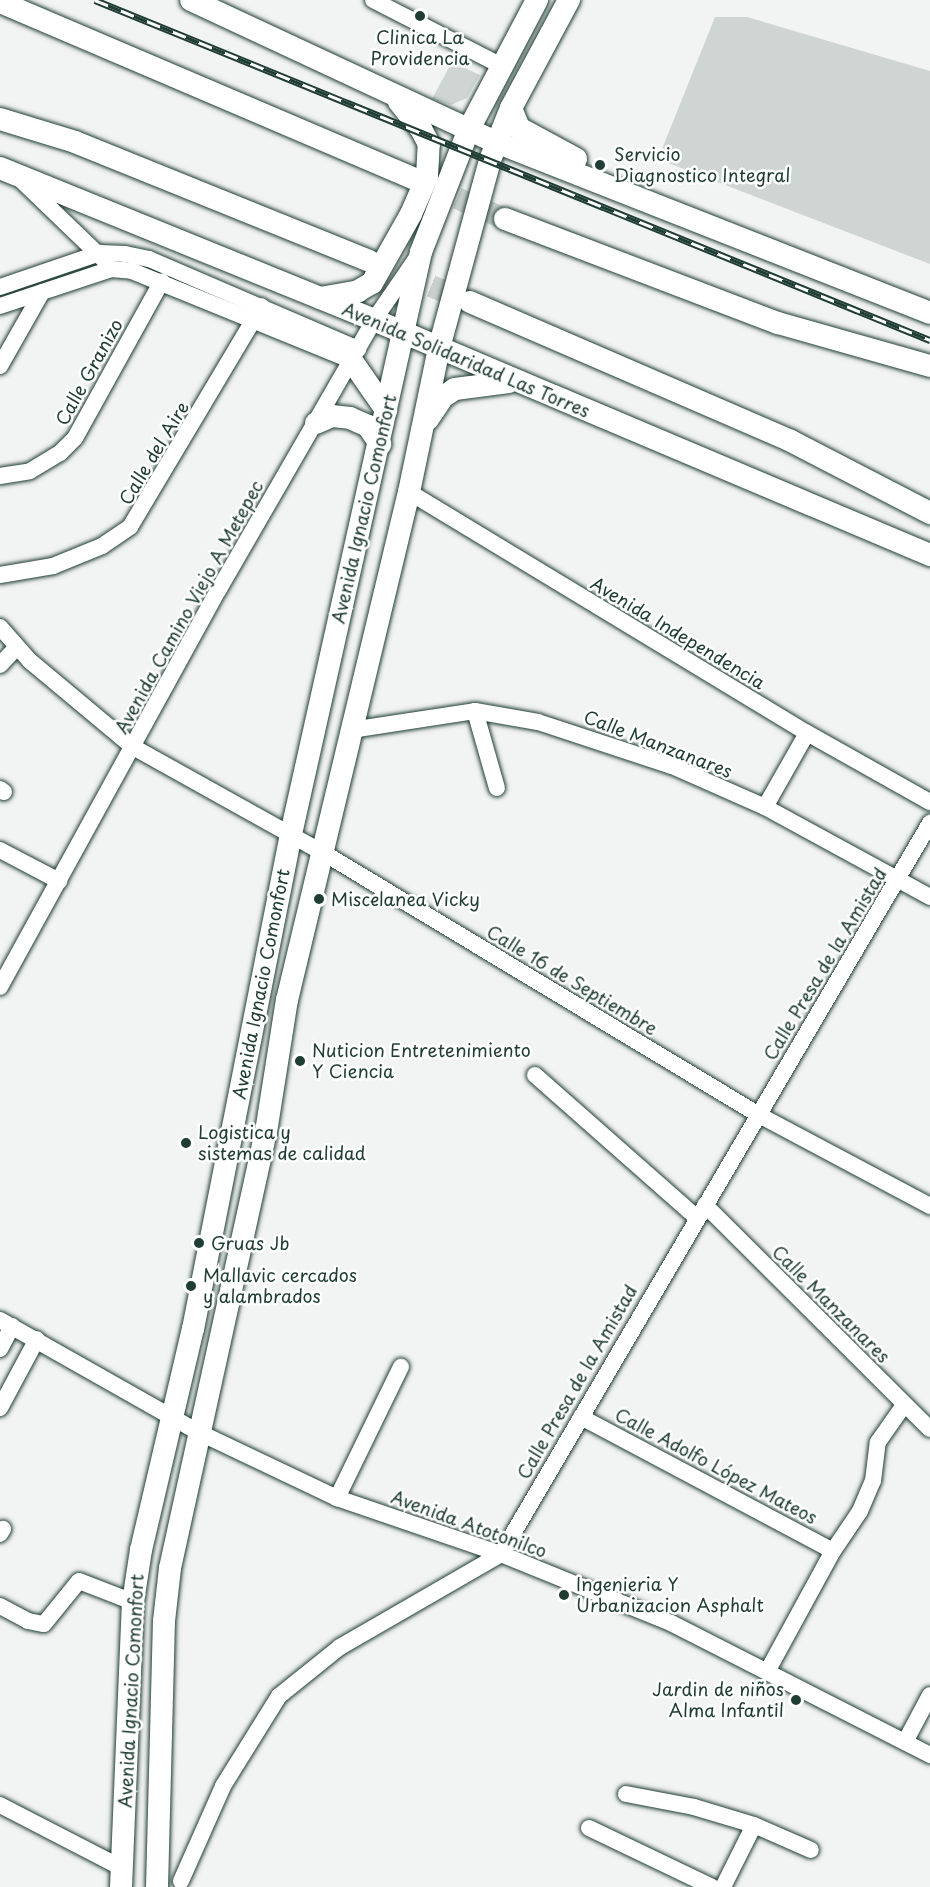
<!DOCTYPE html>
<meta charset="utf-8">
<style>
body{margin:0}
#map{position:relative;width:930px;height:1887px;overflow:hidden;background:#f2f3f3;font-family:"Playpen Sans",sans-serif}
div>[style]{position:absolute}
.green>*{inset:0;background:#ced5d3}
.secondary-tunnel>*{height:22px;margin-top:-11px;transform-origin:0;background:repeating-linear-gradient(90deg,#c8cfcd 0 22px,transparent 0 33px)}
.roads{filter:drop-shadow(0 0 2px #1f3d34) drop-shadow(0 0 2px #1f3d34)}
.street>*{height:16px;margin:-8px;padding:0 8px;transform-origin:8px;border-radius:8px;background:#fff}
.secondary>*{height:22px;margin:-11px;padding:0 11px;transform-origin:11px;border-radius:11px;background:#fff}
.rail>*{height:7px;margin-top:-3.5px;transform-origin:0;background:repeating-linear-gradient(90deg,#fff 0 14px,#1f3d34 0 28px);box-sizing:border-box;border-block:2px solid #1f3d34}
.dots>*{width:16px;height:16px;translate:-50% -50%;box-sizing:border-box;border:3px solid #fff;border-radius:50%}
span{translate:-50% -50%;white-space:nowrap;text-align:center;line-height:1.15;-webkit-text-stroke:5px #fff;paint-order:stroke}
.poi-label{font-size:18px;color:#1f3d34}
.left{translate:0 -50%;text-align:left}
.right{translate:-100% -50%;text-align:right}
.street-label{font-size:18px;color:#1f3d34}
</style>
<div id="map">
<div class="green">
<div style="clip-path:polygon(715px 17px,747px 17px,930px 71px,930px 264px,658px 159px)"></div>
<div style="clip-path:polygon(452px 62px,480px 75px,467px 98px,451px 105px,432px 99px)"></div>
</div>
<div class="secondary-tunnel">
<div style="left:427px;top:185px;width:85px;rotate:23.6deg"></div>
<div style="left:370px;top:261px;width:108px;rotate:22.3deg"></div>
</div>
<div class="roads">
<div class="street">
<div style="left:373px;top:0;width:145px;rotate:27.1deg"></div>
<div style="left:22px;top:181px;width:115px;rotate:43.9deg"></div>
<div style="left:0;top:287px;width:106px;rotate:-18.8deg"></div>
<div style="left:100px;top:253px;width:25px;rotate:2deg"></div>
<div style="left:125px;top:254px;width:25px;rotate:12deg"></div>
<div style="left:149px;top:259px;width:228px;rotate:23.3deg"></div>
<div style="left:0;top:306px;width:117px;rotate:-18.4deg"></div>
<div style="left:111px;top:269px;width:21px;rotate:5deg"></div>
<div style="left:132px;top:271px;width:238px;rotate:22.2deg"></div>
<div style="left:0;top:366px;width:85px;rotate:-60.4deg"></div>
<div style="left:0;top:476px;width:30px;rotate:-9deg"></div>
<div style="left:30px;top:471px;width:35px;rotate:-31deg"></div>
<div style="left:60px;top:453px;width:21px;rotate:-45deg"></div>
<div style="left:75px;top:438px;width:179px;rotate:-61deg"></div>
<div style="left:409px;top:492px;width:465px;rotate:31.2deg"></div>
<div style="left:807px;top:733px;width:141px;rotate:29.3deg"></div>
<div style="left:0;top:575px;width:54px;rotate:-9.6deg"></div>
<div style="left:53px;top:566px;width:53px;rotate:-22.2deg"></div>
<div style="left:102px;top:546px;width:34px;rotate:-34deg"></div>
<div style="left:130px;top:527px;width:257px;rotate:-59.2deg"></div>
<div style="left:0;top:627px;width:45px;rotate:48.6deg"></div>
<div style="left:30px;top:661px;width:134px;rotate:39.9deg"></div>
<div style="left:133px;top:747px;width:216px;rotate:29.1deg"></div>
<div style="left:322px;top:852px;width:510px;rotate:31.04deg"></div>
<div style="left:759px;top:1115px;width:194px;rotate:28deg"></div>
<div style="left:0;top:665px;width:23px;rotate:-47deg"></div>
<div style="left:475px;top:711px;width:80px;rotate:74.1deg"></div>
<div style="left:351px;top:730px;width:125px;rotate:-8.7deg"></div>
<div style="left:475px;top:711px;width:64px;rotate:9.9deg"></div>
<div style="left:538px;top:722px;width:141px;rotate:18.2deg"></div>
<div style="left:672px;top:766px;width:102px;rotate:23.8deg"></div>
<div style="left:765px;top:807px;width:188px;rotate:28.6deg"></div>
<div style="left:0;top:789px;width:5px;rotate:37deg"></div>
<div style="left:765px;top:807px;width:85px;rotate:-60.4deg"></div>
<div style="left:0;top:850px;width:67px;rotate:27.7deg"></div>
<div style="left:0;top:987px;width:454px;rotate:-61.2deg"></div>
<div style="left:219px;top:589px;width:310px;rotate:-60deg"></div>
<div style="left:374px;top:320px;width:78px;rotate:-55.5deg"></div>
<div style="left:535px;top:1075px;width:216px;rotate:41.4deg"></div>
<div style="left:705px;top:1205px;width:317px;rotate:44.9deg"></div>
<div style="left:0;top:1320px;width:227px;rotate:29.5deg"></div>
<div style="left:198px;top:1432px;width:154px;rotate:25.4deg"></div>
<div style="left:337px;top:1498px;width:173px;rotate:18.9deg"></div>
<div style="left:501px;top:1554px;width:183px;rotate:22.1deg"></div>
<div style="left:671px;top:1623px;width:291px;rotate:27deg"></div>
<div style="left:0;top:1349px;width:26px;rotate:-62deg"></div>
<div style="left:0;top:1408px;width:78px;rotate:-61.8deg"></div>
<div style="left:581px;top:1417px;width:285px;rotate:28deg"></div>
<div style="left:337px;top:1498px;width:146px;rotate:-64deg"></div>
<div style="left:0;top:1534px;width:6px;rotate:-59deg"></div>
<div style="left:0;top:1606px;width:32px;rotate:28deg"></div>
<div style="left:28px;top:1621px;width:16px;rotate:11deg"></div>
<div style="left:44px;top:1624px;width:55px;rotate:-50.9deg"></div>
<div style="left:79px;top:1581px;width:58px;rotate:21.3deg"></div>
<div style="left:768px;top:1670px;width:136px;rotate:-61.4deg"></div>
<div style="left:833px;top:1551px;width:48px;rotate:-56deg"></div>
<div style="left:860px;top:1511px;width:33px;rotate:-67deg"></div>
<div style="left:873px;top:1481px;width:39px;rotate:-83deg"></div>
<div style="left:878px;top:1442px;width:45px;rotate:-54.9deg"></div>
<div style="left:905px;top:1742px;width:53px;rotate:-62deg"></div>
<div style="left:626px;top:1794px;width:69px;rotate:10.8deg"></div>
<div style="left:694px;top:1807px;width:63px;rotate:16.7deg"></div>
<div style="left:754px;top:1825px;width:62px;rotate:23.7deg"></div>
<div style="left:0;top:1805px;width:137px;rotate:27.3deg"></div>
<div style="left:589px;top:1828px;width:136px;rotate:25.6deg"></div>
<div style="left:181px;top:1881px;width:104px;rotate:-66.1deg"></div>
<div style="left:223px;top:1786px;width:106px;rotate:-58.1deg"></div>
<div style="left:279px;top:1696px;width:78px;rotate:-38.8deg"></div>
<div style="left:340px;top:1647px;width:186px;rotate:-30deg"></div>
<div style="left:501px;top:1554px;width:848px;rotate:-59.59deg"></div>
<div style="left:723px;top:1887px;width:69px;rotate:-63.4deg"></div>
</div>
<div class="secondary">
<div style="left:191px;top:0;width:336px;rotate:25deg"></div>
<div style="left:496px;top:142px;width:466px;rotate:21.5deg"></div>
<div style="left:0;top:2px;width:450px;rotate:23.1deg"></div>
<div style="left:511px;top:108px;width:22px;rotate:68deg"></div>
<div style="left:519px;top:128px;width:65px;rotate:28.5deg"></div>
<div style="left:0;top:119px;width:78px;rotate:17deg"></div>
<div style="left:75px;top:142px;width:318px;rotate:22deg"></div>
<div style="left:0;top:168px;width:404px;rotate:22.1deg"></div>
<div style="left:374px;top:320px;width:604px;rotate:22.91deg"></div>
<div style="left:505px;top:219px;width:292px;rotate:20.9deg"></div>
<div style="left:778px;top:323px;width:158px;rotate:15.8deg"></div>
<div style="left:320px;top:298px;width:39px;rotate:-10deg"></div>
<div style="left:358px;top:291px;width:16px;rotate:-30deg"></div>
<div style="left:372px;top:283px;width:79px;rotate:-60.5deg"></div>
<div style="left:411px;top:214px;width:40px;rotate:-66.6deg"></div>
<div style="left:427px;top:177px;width:33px;rotate:-87deg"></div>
<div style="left:429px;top:144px;width:17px;rotate:-118deg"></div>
<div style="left:421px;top:129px;width:35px;rotate:-129deg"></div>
<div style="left:470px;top:302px;width:350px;rotate:23.4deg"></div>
<div style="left:791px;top:441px;width:157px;rotate:27.4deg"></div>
<div style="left:352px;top:361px;width:60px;rotate:55.2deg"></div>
<div style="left:428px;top:419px;width:27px;rotate:-56deg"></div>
<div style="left:443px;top:397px;width:14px;rotate:-34deg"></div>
<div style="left:455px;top:389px;width:54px;rotate:-7.4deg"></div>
<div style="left:316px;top:423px;width:17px;rotate:-24deg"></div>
<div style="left:332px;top:416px;width:18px;rotate:6deg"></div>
<div style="left:350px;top:418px;width:20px;rotate:24deg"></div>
<div style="left:368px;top:426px;width:22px;rotate:56deg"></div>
<div style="left:121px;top:1887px;width:285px;rotate:-87.6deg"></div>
<div style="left:133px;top:1602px;width:53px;rotate:-81.3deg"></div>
<div style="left:141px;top:1550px;width:227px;rotate:-76.8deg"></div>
<div style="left:193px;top:1329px;width:505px;rotate:-78.8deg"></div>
<div style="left:291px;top:834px;width:596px;rotate:-77.41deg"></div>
<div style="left:421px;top:252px;width:132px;rotate:-68.7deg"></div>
<div style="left:469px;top:129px;width:146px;rotate:-62.2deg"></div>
<div style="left:157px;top:1887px;width:266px;rotate:-88.5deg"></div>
<div style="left:164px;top:1621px;width:53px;rotate:-83.5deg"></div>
<div style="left:170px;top:1568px;width:446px;rotate:-77.6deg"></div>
<div style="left:266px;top:1132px;width:134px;rotate:-81deg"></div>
<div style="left:287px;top:1000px;width:522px;rotate:-76.5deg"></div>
<div style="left:409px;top:492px;width:147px;rotate:-78.2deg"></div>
<div style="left:439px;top:348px;width:195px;rotate:-74.8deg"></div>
<div style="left:490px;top:160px;width:56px;rotate:-68deg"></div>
<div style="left:511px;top:108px;width:123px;rotate:-61.8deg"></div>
</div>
</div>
<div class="rail">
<div style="left:95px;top:0;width:902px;rotate:22.16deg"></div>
</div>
<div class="dots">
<div style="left:420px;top:16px;background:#1f3d34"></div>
<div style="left:600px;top:165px;background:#1f3d34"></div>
<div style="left:319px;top:899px;background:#1f3d34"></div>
<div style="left:300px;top:1061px;background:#1f3d34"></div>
<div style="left:186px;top:1143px;background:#1f3d34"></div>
<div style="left:199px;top:1243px;background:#1f3d34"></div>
<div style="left:191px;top:1286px;background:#1f3d34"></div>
<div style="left:564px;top:1595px;background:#1f3d34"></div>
<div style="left:796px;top:1700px;background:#1f3d34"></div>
</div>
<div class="poi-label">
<span style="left:420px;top:48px">Clinica La<br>Providencia</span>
<span class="left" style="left:614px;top:165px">Servicio<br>Diagnostico Integral</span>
<span class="left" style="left:331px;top:899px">Miscelanea Vicky</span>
<span class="left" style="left:312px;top:1061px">Nuticion Entretenimiento<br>Y Ciencia</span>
<span class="left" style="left:198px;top:1143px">Logistica y<br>sistemas de calidad</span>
<span class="left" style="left:211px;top:1243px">Gruas Jb</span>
<span class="left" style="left:203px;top:1286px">Mallavic cercados<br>y alambrados</span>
<span class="left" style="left:576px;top:1595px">Ingenieria Y<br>Urbanizacion Asphalt</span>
<span class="right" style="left:784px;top:1700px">Jardin de niños<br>Alma Infantil</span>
</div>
<div class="street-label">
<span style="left:466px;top:360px;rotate:23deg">Avenida Solidaridad Las Torres</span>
<span style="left:89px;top:372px;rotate:-61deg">Calle Granizo</span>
<span style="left:154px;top:453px;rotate:-59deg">Calle del Aire</span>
<span style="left:364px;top:509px;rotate:-77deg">Avenida Ignacio Comonfort</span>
<span style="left:189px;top:607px;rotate:-61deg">Avenida Camino Viejo A Metepec</span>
<span style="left:678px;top:633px;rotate:31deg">Avenida Independencia</span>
<span style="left:658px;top:744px;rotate:21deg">Calle Manzanares</span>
<span style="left:825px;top:964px;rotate:-59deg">Calle Presa de la Amistad</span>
<span style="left:572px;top:980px;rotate:31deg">Calle 16 de Septiembre</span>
<span style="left:261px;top:984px;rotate:-79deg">Avenida Ignacio Comonfort</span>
<span style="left:831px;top:1304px;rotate:45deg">Calle Manzanares</span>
<span style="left:577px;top:1382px;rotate:-60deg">Calle Presa de la Amistad</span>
<span style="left:716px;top:1466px;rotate:28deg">Calle Adolfo López Mateos</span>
<span style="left:469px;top:1524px;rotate:20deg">Avenida Atotonilco</span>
<span style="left:131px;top:1691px;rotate:-87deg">Avenida Ignacio Comonfort</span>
</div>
</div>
